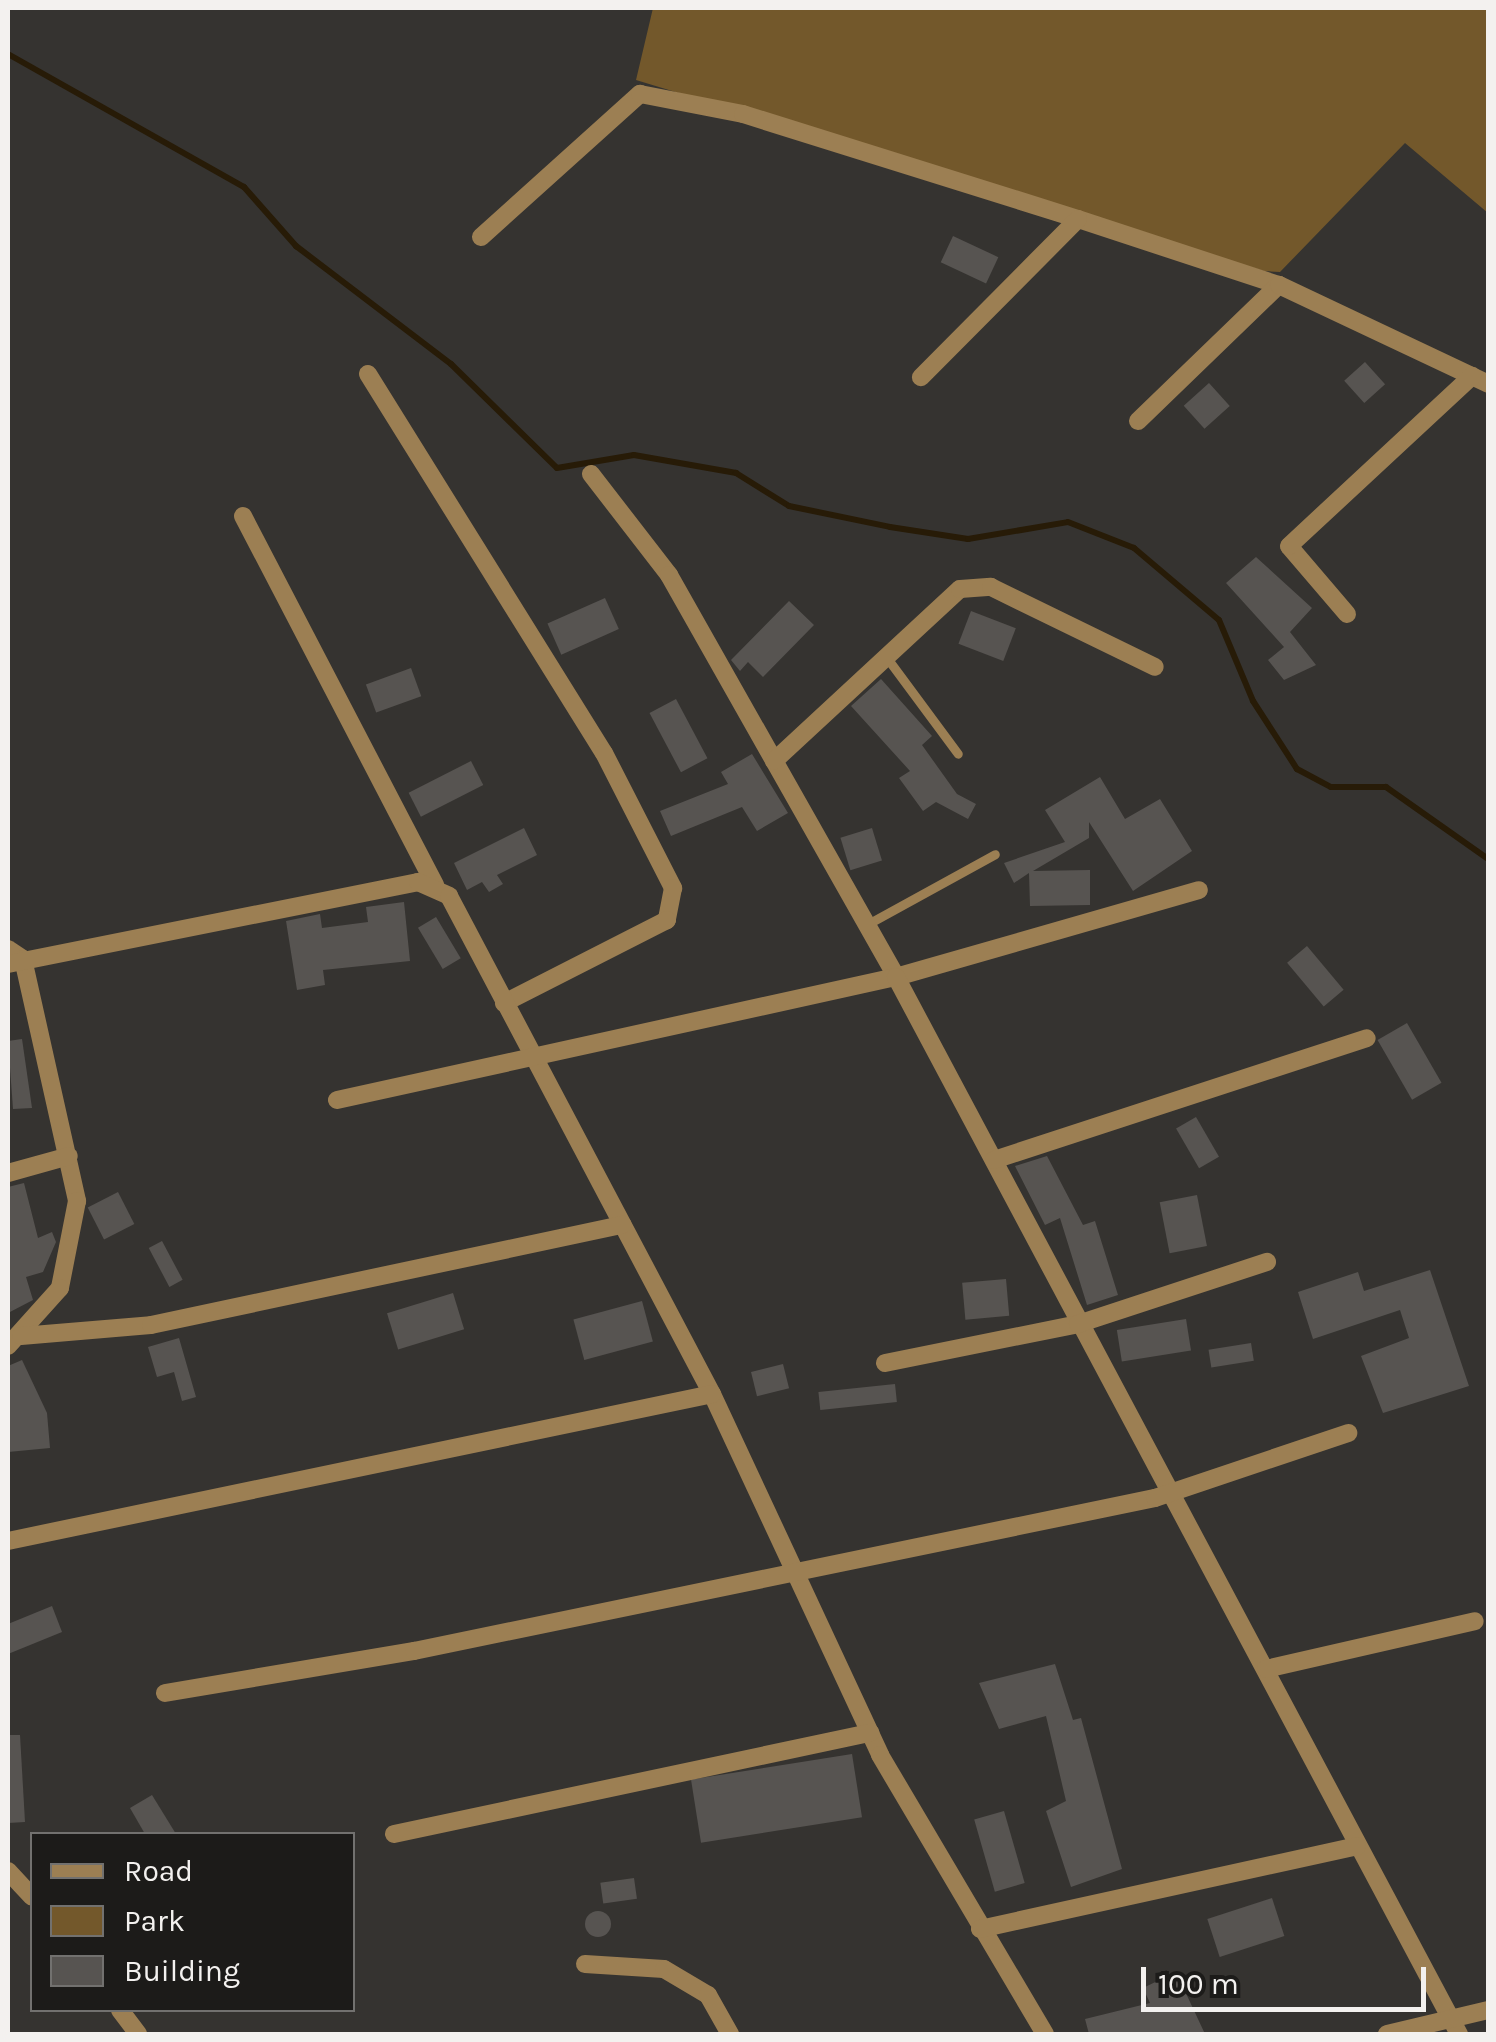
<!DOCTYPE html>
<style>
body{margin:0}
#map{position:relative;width:1496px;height:2042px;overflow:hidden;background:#353330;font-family:Karla,sans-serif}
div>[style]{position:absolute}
.green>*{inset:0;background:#73582b}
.stream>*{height:6px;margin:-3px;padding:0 3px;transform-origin:3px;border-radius:3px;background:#271b07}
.building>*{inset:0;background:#575451;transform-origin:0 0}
.round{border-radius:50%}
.service>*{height:9px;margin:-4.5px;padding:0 4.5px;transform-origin:4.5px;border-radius:4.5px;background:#9c7f53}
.minor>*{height:18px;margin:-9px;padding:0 9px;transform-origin:9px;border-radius:9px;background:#9c7f53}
span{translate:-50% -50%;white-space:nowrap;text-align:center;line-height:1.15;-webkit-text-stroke:8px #1c1b19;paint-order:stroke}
.frame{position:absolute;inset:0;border:10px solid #f3f1ef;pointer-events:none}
.legend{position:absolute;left:30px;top:1832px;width:325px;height:180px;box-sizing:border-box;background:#1c1b19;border:2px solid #72716f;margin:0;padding:12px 18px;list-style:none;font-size:30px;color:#f3f1ef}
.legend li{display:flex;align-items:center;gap:20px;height:50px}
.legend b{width:50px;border:2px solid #72716f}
.scale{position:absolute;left:1141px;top:1967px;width:285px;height:45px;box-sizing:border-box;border:5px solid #f3f1ef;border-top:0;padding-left:12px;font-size:30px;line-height:35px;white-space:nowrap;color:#f3f1ef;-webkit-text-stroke:8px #1c1b19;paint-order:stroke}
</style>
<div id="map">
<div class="green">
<div style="clip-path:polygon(653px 8px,1488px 8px,1488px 213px,1405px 143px,1280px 272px,1264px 271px,636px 80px)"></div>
</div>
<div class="stream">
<div style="left:8px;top:54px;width:271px;rotate:29.4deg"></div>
<div style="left:244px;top:187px;width:79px;rotate:48.6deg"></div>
<div style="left:296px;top:246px;width:195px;rotate:37.3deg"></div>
<div style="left:451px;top:364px;width:148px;rotate:44.5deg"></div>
<div style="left:557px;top:468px;width:78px;rotate:-9.6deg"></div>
<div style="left:634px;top:455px;width:104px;rotate:10deg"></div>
<div style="left:736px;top:473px;width:62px;rotate:31.9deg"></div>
<div style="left:789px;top:506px;width:103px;rotate:11.7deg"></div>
<div style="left:890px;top:527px;width:79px;rotate:8.7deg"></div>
<div style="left:968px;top:539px;width:101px;rotate:-9.6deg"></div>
<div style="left:1068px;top:522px;width:71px;rotate:21.5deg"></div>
<div style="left:1134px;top:548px;width:111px;rotate:40.3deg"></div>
<div style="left:1219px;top:620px;width:88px;rotate:67.2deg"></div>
<div style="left:1253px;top:701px;width:81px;rotate:57.1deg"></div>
<div style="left:1297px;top:769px;width:38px;rotate:28deg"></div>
<div style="left:1331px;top:787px;width:55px"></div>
<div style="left:1386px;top:787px;width:125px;rotate:35.2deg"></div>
</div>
<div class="building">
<div style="left:953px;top:236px;width:50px;height:29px;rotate:25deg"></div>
<div style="left:1365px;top:362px;width:30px;height:28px;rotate:48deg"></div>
<div style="left:1209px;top:383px;width:31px;height:34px;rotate:48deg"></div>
<div style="clip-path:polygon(1256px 557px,1312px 608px,1290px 632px,1316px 665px,1284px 680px,1268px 660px,1284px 647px,1226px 583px)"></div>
<div style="left:605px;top:598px;width:34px;height:63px;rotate:66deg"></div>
<div style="clip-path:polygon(789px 601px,814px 625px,763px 677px,748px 662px,740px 671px,731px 660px)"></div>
<div style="left:971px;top:611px;width:48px;height:35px;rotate:21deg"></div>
<div style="left:411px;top:668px;width:30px;height:48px;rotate:70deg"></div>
<div style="clip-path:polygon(881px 679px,932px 736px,922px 745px,957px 794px,976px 804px,968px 819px,936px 802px,923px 811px,899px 778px,910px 771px,851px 706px)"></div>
<div style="left:676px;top:699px;width:67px;height:30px;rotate:62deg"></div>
<div style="clip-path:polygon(752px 754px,788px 813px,757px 831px,742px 807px,671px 836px,660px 811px,728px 784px,721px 772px)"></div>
<div style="left:471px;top:761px;width:27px;height:70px;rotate:63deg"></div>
<div style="clip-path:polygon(1100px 777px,1125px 819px,1160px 799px,1192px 851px,1133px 891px,1089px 822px,1089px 838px,1033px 871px,1090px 870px,1090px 905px,1030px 906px,1029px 873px,1014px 883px,1004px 863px,1065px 842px,1045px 810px)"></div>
<div style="clip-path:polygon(524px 828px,537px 855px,497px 875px,503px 884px,489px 892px,482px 882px,467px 890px,454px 863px)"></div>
<div style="left:872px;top:828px;width:34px;height:33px;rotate:73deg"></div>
<div style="clip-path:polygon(404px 902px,410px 961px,323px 970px,325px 985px,297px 990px,286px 921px,320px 914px,322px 928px,368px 922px,366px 907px)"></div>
<div style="left:436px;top:917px;width:48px;height:21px;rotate:59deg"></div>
<div style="left:1307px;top:946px;width:57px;height:26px;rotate:50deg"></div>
<div style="left:1407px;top:1023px;width:69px;height:34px;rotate:60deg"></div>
<div style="clip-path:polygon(22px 1039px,32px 1108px,13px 1109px,8px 1041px)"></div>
<div style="left:1196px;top:1117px;width:46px;height:23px;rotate:60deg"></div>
<div style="clip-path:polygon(1047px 1156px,1083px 1225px,1095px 1221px,1118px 1295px,1087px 1305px,1060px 1218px,1045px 1225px,1015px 1166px)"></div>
<div style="clip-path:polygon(24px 1183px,38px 1238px,52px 1232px,56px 1242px,43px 1272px,26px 1277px,33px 1300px,8px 1313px,8px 1187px)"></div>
<div style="left:118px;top:1192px;width:36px;height:34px;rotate:63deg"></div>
<div style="left:1197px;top:1195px;width:52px;height:38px;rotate:79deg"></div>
<div style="left:162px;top:1241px;width:44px;height:15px;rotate:62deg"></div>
<div style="clip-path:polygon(1430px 1270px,1469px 1386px,1383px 1413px,1361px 1356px,1409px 1338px,1400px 1310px,1313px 1339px,1298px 1292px,1358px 1272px,1364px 1291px)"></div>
<div style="left:1006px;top:1279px;width:37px;height:44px;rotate:85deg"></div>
<div style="left:453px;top:1293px;width:38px;height:69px;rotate:73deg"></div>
<div style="left:642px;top:1301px;width:42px;height:71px;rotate:75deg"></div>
<div style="left:1186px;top:1319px;width:32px;height:70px;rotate:81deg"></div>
<div style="clip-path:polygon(179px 1338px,196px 1397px,182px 1401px,174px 1372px,157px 1377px,148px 1347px)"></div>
<div style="left:1251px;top:1343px;width:18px;height:43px;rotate:81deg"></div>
<div style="clip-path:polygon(22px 1360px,47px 1413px,50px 1448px,8px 1452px,8px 1366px)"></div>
<div style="left:783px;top:1364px;width:25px;height:33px;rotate:76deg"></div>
<div style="left:895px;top:1384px;width:18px;height:77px;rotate:84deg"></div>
<div style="clip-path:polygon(52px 1606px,62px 1632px,8px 1654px,8px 1624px)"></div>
<div style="clip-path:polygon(1055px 1664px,1073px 1720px,1081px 1718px,1122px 1869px,1071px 1887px,1046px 1811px,1066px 1801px,1046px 1716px,999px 1729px,979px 1683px)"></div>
<div style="clip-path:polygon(8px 1735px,20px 1735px,25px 1822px,8px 1823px)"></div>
<div style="left:852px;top:1754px;width:64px;height:163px;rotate:81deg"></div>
<div style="clip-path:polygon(152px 1795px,176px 1834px,145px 1834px,130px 1808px)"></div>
<div style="left:1004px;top:1811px;width:75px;height:31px;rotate:74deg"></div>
<div style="left:634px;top:1878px;width:21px;height:34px;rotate:82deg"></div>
<div style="left:1272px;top:1898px;width:40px;height:68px;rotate:72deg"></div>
<div class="round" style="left:585px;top:1911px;width:26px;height:26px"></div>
<div style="clip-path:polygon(1176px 1972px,1205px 2034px,1089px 2034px,1085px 2019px,1150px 2003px,1143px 1988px)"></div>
</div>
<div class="service">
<div style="left:887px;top:658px;width:119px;rotate:53.5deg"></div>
<div style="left:866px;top:925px;width:147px;rotate:-28.8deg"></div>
</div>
<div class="minor">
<div style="left:1078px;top:219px;width:212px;rotate:18.2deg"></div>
<div style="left:481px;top:237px;width:214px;rotate:-42deg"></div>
<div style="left:640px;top:94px;width:105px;rotate:11deg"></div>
<div style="left:743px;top:114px;width:351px;rotate:17.4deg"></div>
<div style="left:1078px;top:219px;width:223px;rotate:134.8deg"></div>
<div style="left:368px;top:374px;width:446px;rotate:58.1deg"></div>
<div style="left:604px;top:753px;width:152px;rotate:62.9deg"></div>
<div style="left:673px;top:888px;width:33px;rotate:101deg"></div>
<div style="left:667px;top:920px;width:183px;rotate:153deg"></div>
<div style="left:1138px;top:421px;width:196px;rotate:-44deg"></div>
<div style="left:1279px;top:285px;width:231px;rotate:25.3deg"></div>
<div style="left:591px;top:474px;width:128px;rotate:52.3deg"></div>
<div style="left:669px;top:575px;width:462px;rotate:60.5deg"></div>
<div style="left:896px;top:977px;width:315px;rotate:-16deg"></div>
<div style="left:243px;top:516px;width:416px;rotate:62.5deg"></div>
<div style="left:1347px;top:614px;width:89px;rotate:-130.5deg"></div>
<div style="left:1289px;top:546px;width:250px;rotate:-42.9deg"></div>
<div style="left:774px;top:761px;width:253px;rotate:-42.8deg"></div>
<div style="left:960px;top:589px;width:31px;rotate:-4deg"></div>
<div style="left:991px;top:587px;width:182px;rotate:26deg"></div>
<div style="left:8px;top:949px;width:18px;rotate:34deg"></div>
<div style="left:23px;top:959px;width:248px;rotate:77.4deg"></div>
<div style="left:77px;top:1201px;width:89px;rotate:101.1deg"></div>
<div style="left:60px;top:1288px;width:78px;rotate:131.9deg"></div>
<div style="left:8px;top:964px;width:418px;rotate:-11.3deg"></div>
<div style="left:418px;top:882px;width:34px;rotate:24deg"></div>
<div style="left:449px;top:896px;width:563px;rotate:62.16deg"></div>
<div style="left:712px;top:1394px;width:398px;rotate:65deg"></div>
<div style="left:880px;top:1755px;width:324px;rotate:59.4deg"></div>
<div style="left:337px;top:1100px;width:572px;rotate:-12.41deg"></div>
<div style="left:896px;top:977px;width:1198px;rotate:61.96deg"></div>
<div style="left:994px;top:1160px;width:392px;rotate:-18.1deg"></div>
<div style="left:8px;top:1173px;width:63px;rotate:-15.6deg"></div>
<div style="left:21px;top:1336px;width:130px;rotate:-4.8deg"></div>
<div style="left:151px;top:1325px;width:482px;rotate:-12deg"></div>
<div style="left:885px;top:1363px;width:197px;rotate:-11.4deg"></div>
<div style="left:1078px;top:1324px;width:199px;rotate:-18.2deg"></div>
<div style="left:8px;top:1541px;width:719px;rotate:-11.79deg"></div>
<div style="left:1266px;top:1669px;width:214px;rotate:-12.9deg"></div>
<div style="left:165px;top:1693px;width:253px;rotate:-9.6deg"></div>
<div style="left:414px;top:1651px;width:757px;rotate:-11.67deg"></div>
<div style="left:1155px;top:1498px;width:204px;rotate:-18.6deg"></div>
<div style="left:394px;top:1834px;width:487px;rotate:-12deg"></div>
<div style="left:8px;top:1871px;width:35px;rotate:47deg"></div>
<div style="left:980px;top:1929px;width:386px;rotate:-12.4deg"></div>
<div style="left:585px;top:1964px;width:79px;rotate:3.6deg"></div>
<div style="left:664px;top:1969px;width:51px;rotate:30.6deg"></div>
<div style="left:708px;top:1995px;width:45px;rotate:60.6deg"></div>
<div style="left:120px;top:2010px;width:30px;rotate:53deg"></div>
<div style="left:1387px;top:2034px;width:104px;rotate:-13.4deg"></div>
</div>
<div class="frame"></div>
<ul class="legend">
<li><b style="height:12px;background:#9c7f53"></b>Road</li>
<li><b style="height:28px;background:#73582b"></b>Park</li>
<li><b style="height:28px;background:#575451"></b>Building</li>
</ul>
<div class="scale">100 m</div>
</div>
